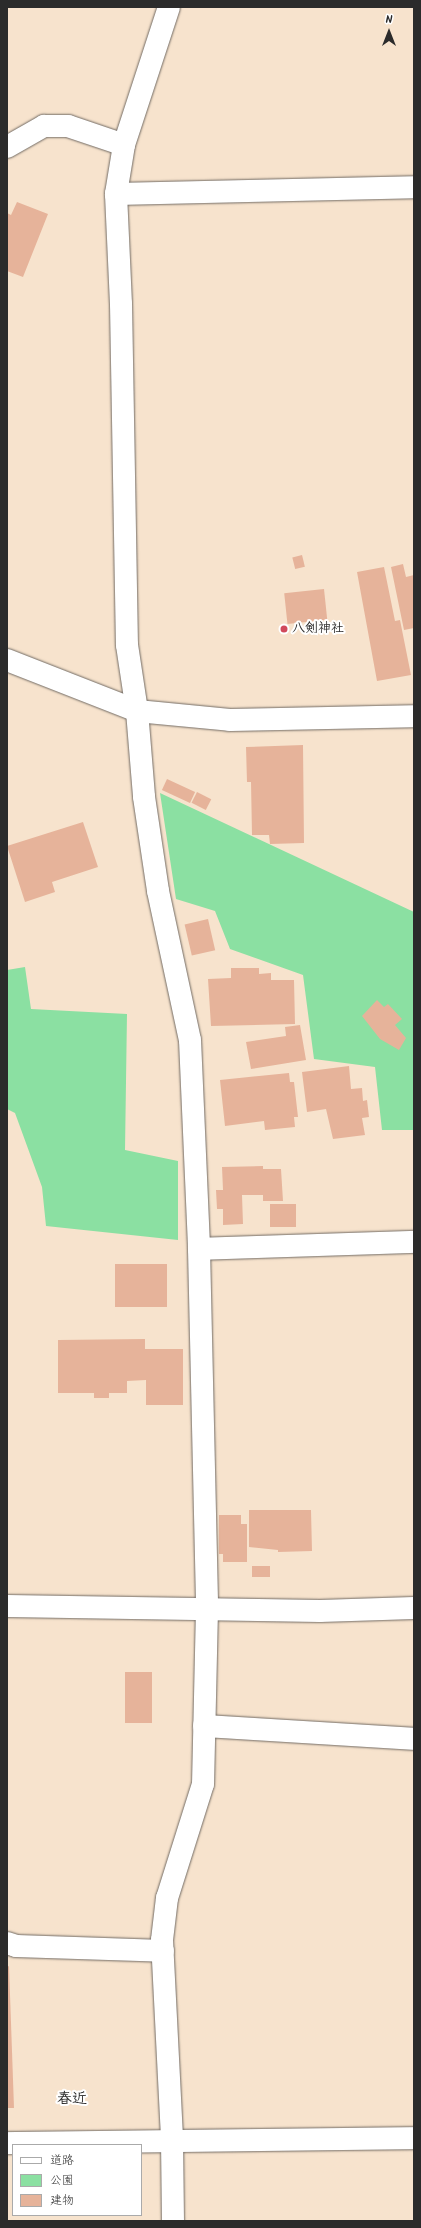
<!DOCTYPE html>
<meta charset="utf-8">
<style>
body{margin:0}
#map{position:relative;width:421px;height:2228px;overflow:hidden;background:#f7e3cd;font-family:Kalam,"Klee One",sans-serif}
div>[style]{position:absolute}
.green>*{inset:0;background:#8be0a2}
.building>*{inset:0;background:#e6b39a;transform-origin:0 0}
.roads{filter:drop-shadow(0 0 1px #726b64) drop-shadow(0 0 1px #726b64)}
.minor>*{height:22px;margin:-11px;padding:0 11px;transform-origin:11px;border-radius:11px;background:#fff}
.dots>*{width:11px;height:11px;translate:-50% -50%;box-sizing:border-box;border:2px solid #fff;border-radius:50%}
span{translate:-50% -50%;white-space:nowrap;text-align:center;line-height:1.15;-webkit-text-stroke:4px #fff;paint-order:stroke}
.poi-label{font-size:13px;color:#2b2b2b;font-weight:700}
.left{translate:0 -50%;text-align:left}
.quarter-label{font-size:15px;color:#2b2b2b;font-weight:700}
.frame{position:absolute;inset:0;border:8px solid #2b2b2b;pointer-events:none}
.legend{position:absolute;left:12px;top:2144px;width:130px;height:72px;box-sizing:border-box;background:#fff;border:1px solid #aaa;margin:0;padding:5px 7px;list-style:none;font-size:12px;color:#2b2b2b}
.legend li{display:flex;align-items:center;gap:8px;height:20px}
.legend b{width:20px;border:1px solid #aaa}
.north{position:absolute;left:369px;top:12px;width:40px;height:40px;-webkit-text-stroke:3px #fff;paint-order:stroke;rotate:0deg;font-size:11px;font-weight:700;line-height:16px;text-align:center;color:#2b2b2b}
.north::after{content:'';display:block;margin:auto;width:14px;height:18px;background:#2b2b2b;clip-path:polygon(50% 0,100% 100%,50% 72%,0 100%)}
</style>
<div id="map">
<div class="green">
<div style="clip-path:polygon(160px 793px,414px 912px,414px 1130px,382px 1130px,375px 1067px,314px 1059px,303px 975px,230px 949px,215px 911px,176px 899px)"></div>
<div style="clip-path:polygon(25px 967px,31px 1009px,127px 1014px,125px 1150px,178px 1161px,178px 1240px,46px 1226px,42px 1187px,15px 1113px,7px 1109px,7px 970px)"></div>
</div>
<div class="building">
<div style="clip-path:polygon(17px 202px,48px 214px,23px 277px,7px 271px,7px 213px,11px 215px)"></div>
<div style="left:302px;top:555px;width:12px;height:10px;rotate:76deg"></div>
<div style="clip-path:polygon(403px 564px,406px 577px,414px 575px,414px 628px,404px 630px,391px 567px)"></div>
<div style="clip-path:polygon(384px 567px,395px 621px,400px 620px,411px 675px,377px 681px,357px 572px)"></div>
<div style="left:324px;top:589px;width:31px;height:40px;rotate:84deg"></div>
<div style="clip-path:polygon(303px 745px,304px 843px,270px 844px,269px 835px,252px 835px,251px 782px,247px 782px,246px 747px)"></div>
<div style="left:167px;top:779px;width:31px;height:12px;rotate:25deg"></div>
<div style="left:197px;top:792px;width:16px;height:12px;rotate:27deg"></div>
<div style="clip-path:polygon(83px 822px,98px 867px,52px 882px,55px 892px,25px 902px,7px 846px)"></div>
<div style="left:208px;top:919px;width:32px;height:24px;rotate:77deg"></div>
<div style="clip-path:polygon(231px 968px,259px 968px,259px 974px,271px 973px,271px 980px,294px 980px,295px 1024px,211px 1026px,208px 979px,231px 978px)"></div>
<div style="clip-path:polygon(377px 1000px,384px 1007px,388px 1004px,402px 1019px,395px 1025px,406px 1038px,399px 1050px,380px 1039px,362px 1016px)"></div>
<div style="clip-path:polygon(300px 1025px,306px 1060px,251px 1069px,246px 1042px,286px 1036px,285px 1027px)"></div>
<div style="clip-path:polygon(349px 1066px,351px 1089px,362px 1088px,363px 1101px,367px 1100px,369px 1117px,362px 1118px,365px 1135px,333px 1139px,326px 1109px,307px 1112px,302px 1072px)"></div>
<div style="clip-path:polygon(289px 1073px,290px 1082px,294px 1082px,298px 1117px,294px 1117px,295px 1127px,265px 1130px,264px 1121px,225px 1126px,220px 1080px)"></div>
<div style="clip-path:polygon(263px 1166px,263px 1169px,281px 1169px,283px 1201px,263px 1201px,263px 1195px,242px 1195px,243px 1224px,223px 1225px,223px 1209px,217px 1209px,216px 1190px,223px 1190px,222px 1167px)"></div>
<div style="left:296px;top:1204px;width:23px;height:26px;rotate:90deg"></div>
<div style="left:167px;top:1264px;width:43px;height:52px;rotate:90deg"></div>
<div style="clip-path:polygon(145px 1339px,145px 1349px,183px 1349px,183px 1405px,146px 1405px,146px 1380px,127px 1381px,127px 1393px,109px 1393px,109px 1398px,94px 1398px,94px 1393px,58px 1393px,58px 1340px)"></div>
<div style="clip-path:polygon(249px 1510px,311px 1510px,312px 1551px,278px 1552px,278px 1550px,249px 1547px)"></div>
<div style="clip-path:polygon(219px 1515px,241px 1515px,241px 1524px,247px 1524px,247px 1562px,223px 1562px,223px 1554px,219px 1554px)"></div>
<div style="left:252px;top:1566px;width:18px;height:11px"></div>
<div style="left:125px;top:1672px;width:27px;height:51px"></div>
<div style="clip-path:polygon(9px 1966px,14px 2108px,7px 2108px,7px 1967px)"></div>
</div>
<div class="roads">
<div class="minor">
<div style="left:169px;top:7px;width:145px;rotate:108.1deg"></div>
<div style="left:124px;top:145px;width:50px;rotate:99.3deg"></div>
<div style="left:116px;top:194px;width:110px;rotate:87.4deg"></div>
<div style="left:121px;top:304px;width:341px;rotate:89deg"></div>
<div style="left:127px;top:645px;width:67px;rotate:81.4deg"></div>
<div style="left:137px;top:711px;width:86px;rotate:85.3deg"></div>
<div style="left:144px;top:797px;width:95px;rotate:81.5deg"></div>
<div style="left:158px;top:891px;width:152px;rotate:77.9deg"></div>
<div style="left:190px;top:1040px;width:209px;rotate:87.5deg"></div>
<div style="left:199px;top:1249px;width:360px;rotate:88.7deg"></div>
<div style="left:207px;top:1609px;width:175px;rotate:91.3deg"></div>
<div style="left:203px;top:1784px;width:120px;rotate:107.5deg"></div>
<div style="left:167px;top:1898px;width:42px;rotate:96.8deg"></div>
<div style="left:162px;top:1940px;width:200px;rotate:87.1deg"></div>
<div style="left:172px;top:2140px;width:81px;rotate:89.3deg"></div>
<div style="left:7px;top:147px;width:43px;rotate:-29.6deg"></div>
<div style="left:44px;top:126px;width:24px"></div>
<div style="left:68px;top:126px;width:59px;rotate:18.7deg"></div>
<div style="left:116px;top:194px;width:298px;rotate:-1.3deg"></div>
<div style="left:7px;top:660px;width:140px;rotate:21.4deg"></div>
<div style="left:137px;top:711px;width:93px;rotate:5.5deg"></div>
<div style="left:230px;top:720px;width:184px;rotate:-1.2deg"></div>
<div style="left:199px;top:1249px;width:215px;rotate:-1.9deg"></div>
<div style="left:7px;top:1606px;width:313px;rotate:0.9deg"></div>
<div style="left:320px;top:1611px;width:94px;rotate:-1.8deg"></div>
<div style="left:204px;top:1726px;width:210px;rotate:3.5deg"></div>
<div style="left:7px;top:1943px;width:9px;rotate:18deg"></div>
<div style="left:16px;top:1946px;width:147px;rotate:1.9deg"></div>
<div style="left:7px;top:2143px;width:407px;rotate:-0.7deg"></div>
</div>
</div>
<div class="dots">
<div style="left:284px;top:629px;background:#d1495b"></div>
</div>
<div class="poi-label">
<span class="left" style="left:292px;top:629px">八剣神社</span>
</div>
<div class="quarter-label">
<span style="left:72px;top:2100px">春近</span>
</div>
<div class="frame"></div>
<ul class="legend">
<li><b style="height:5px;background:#fff"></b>道路</li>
<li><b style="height:11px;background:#8be0a2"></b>公園</li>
<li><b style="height:11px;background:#e6b39a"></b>建物</li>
</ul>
<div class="north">N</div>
</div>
